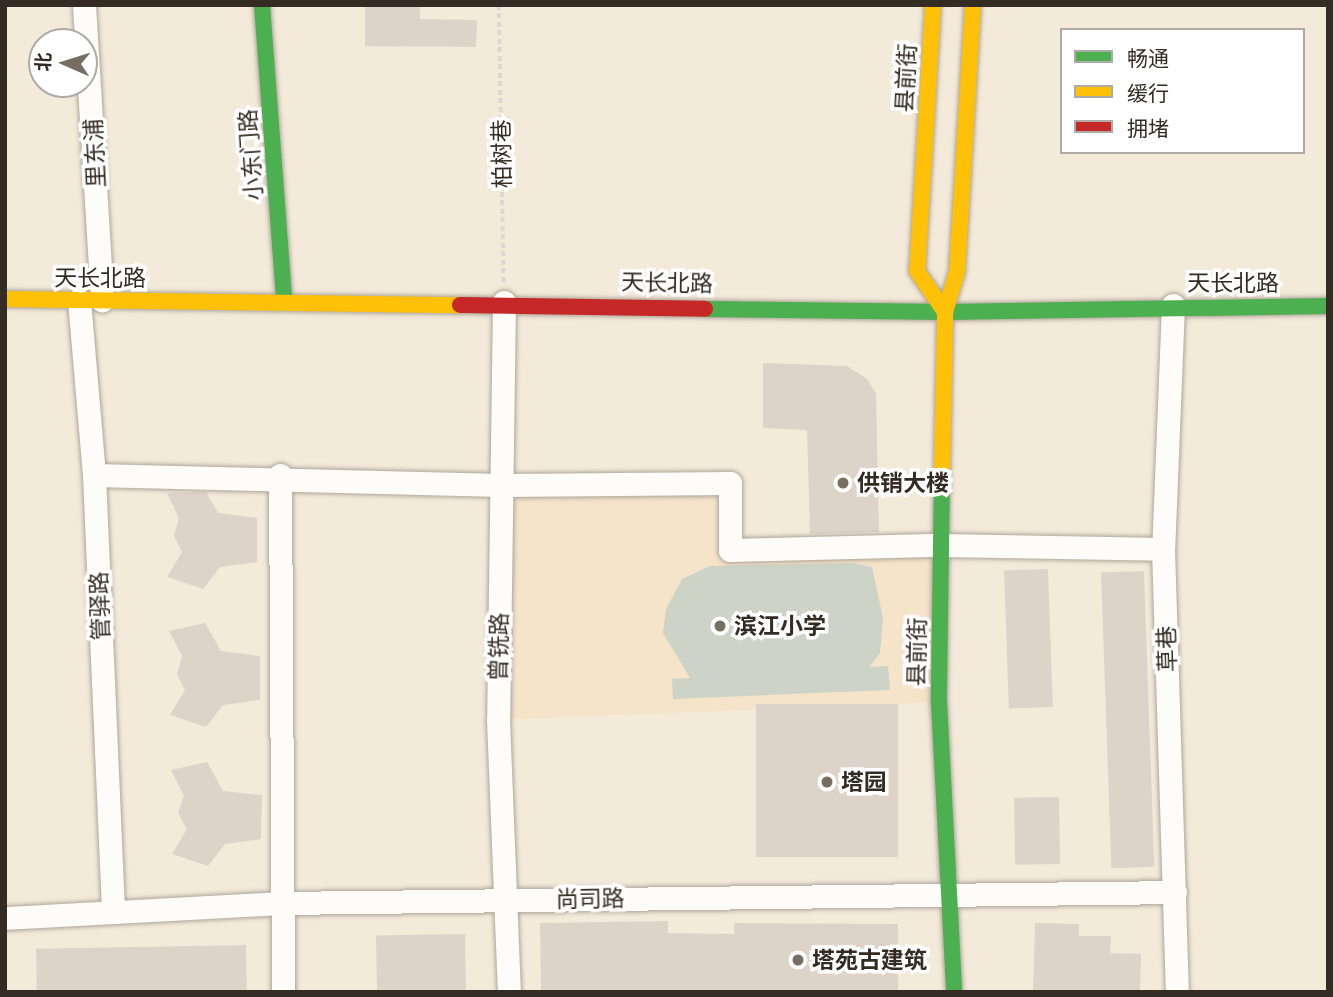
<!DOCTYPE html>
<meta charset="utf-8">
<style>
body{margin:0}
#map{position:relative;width:1333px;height:997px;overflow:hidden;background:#f4eada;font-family:"Fira Sans","Noto Sans SC",sans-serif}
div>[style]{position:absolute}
.built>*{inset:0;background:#f5e3ca}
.green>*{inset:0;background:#cdd4c7}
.building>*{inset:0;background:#ded3c9;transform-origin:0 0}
.path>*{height:3.5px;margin-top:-1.75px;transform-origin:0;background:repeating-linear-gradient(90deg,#dbd8d3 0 5px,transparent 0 8.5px)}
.roads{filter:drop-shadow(0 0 2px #aea69a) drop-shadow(0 0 2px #aea69a)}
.street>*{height:23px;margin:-11.5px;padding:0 11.5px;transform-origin:11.5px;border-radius:11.5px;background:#fdfcf9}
.fast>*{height:16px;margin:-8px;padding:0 8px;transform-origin:8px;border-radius:8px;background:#4caf50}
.slow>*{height:16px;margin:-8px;padding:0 8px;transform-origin:8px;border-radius:8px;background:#ffc107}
.jam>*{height:16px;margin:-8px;padding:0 8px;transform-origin:8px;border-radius:8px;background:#c62828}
.dots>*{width:19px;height:19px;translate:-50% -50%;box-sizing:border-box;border:4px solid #fff;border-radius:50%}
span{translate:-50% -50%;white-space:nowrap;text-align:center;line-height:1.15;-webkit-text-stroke:7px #fff;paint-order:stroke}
.street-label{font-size:23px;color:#342c22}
.poi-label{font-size:23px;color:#342c22;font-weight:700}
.left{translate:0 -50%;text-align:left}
.frame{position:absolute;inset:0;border:7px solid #342c22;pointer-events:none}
.legend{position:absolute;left:1060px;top:28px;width:245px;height:126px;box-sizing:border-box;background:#fff;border:2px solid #aeaba7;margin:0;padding:9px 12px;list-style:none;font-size:21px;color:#342c22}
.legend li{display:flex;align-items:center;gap:14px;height:35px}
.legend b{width:35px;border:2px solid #aeaba7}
.north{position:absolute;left:28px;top:28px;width:70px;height:70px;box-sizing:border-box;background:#fff;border:2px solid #aeaba7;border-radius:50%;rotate:273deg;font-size:19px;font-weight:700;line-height:28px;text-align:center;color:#342c22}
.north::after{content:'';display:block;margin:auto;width:24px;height:32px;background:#776e62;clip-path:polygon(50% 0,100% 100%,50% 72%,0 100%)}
</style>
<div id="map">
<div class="built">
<div style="clip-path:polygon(730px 483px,730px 550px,941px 545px,939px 702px,498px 720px,502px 485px)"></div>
</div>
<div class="green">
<div style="clip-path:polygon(852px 563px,872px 567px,883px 618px,880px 653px,869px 667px,888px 666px,890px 690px,673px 699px,672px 679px,690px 678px,663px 633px,666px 609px,682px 579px,710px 566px)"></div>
</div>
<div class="building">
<div style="clip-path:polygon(365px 5px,420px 5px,420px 19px,477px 20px,476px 47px,365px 46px)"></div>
<div style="clip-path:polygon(763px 363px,847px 366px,866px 378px,876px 393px,879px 532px,810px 534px,807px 430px,763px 428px)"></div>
<div style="clip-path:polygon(206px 492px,218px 513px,257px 518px,257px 562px,220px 567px,203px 589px,167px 577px,182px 552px,174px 536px,179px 518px,167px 493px)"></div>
<div style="left:1048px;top:569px;width:138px;height:44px;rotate:88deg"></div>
<div style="left:1144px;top:571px;width:296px;height:43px;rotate:88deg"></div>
<div style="clip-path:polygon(205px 623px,221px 651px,260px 656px,260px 700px,223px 705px,206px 727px,170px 715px,185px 690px,177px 674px,182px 656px,169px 631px)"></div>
<div style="left:898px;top:704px;width:153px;height:142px;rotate:90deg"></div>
<div style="clip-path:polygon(207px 762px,223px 791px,262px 795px,261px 839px,225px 844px,208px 866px,172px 854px,187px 829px,178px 813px,184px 796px,171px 770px)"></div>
<div style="left:1059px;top:797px;width:67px;height:45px;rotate:89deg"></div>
<div style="clip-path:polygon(668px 921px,668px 933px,734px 934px,734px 923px,898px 924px,898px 992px,541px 992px,540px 923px)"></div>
<div style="clip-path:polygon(1035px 923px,1079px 924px,1079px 936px,1111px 936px,1110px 953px,1141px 954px,1140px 992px,1033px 992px)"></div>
<div style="left:465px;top:934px;width:58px;height:89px;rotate:89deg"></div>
<div style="left:246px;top:945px;width:47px;height:210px;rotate:89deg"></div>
</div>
<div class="path">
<div style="left:499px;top:5px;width:278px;rotate:89deg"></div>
</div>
<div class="roads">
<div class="street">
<div style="left:84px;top:5px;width:296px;rotate:86.5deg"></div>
<div style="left:79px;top:300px;width:176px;rotate:85.1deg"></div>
<div style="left:94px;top:475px;width:437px;rotate:87.5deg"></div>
<div style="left:504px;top:302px;width:418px;rotate:90.8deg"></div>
<div style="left:498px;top:720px;width:272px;rotate:87.7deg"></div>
<div style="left:1173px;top:305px;width:244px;rotate:92.3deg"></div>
<div style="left:1163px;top:549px;width:443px;rotate:88.2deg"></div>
<div style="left:94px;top:475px;width:408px;rotate:1.4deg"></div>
<div style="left:502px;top:485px;width:228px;rotate:-0.5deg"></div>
<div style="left:730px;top:483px;width:67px;rotate:90deg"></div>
<div style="left:730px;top:550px;width:211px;rotate:-1.4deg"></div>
<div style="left:941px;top:545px;width:222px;rotate:1deg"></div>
<div style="left:280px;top:475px;width:517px;rotate:89.67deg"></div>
<div style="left:5px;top:918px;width:275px;rotate:-3.1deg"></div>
<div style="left:280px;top:903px;width:895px;rotate:-0.7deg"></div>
</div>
<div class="fast">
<div style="left:262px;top:5px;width:297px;rotate:85.7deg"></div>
<div style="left:705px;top:309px;width:240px;rotate:0.7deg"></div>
<div style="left:945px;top:312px;width:383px;rotate:-0.9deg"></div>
<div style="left:942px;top:474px;width:228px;rotate:90.8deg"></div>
<div style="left:939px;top:702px;width:290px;rotate:87deg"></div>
</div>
<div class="slow">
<div style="left:933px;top:5px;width:266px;rotate:93.4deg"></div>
<div style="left:917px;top:271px;width:50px;rotate:55.7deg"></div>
<div style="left:5px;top:299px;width:455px;rotate:0.8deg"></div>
<div style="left:942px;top:474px;width:162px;rotate:-88.9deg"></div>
<div style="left:945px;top:312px;width:42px;rotate:-73.3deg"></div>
<div style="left:957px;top:272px;width:267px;rotate:-86.6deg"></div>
</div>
<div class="jam">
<div style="left:460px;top:305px;width:245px;rotate:0.9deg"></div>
</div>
</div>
<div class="dots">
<div style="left:843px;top:483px;background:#776e62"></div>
<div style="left:720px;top:626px;background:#776e62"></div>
<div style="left:827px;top:782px;background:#776e62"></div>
<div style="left:798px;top:960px;background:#776e62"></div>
</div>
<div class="street-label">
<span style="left:906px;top:78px;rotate:-87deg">县前街</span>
<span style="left:95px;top:153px;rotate:-93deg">里东浦</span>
<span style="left:502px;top:154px;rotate:-91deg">柏树巷</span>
<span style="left:251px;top:155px;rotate:-94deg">小东门路</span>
<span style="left:100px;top:278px">天长北路</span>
<span style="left:667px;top:283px;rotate:1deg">天长北路</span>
<span style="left:1233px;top:283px">天长北路</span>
<span style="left:100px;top:606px;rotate:-92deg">管驿路</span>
<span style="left:499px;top:647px;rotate:-89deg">曾铣路</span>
<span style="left:1167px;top:649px;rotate:-92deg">草巷</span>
<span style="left:917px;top:652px;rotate:-89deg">县前街</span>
<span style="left:590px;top:899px;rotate:-1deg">尚司路</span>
</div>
<div class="poi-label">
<span class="left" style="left:857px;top:483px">供销大楼</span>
<span class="left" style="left:734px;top:626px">滨江小学</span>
<span class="left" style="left:841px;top:782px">塔园</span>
<span class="left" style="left:812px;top:960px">塔苑古建筑</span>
</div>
<div class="frame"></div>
<ul class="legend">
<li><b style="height:9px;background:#4caf50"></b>畅通</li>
<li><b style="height:9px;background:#ffc107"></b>缓行</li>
<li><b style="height:9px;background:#c62828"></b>拥堵</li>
</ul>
<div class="north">北</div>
</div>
